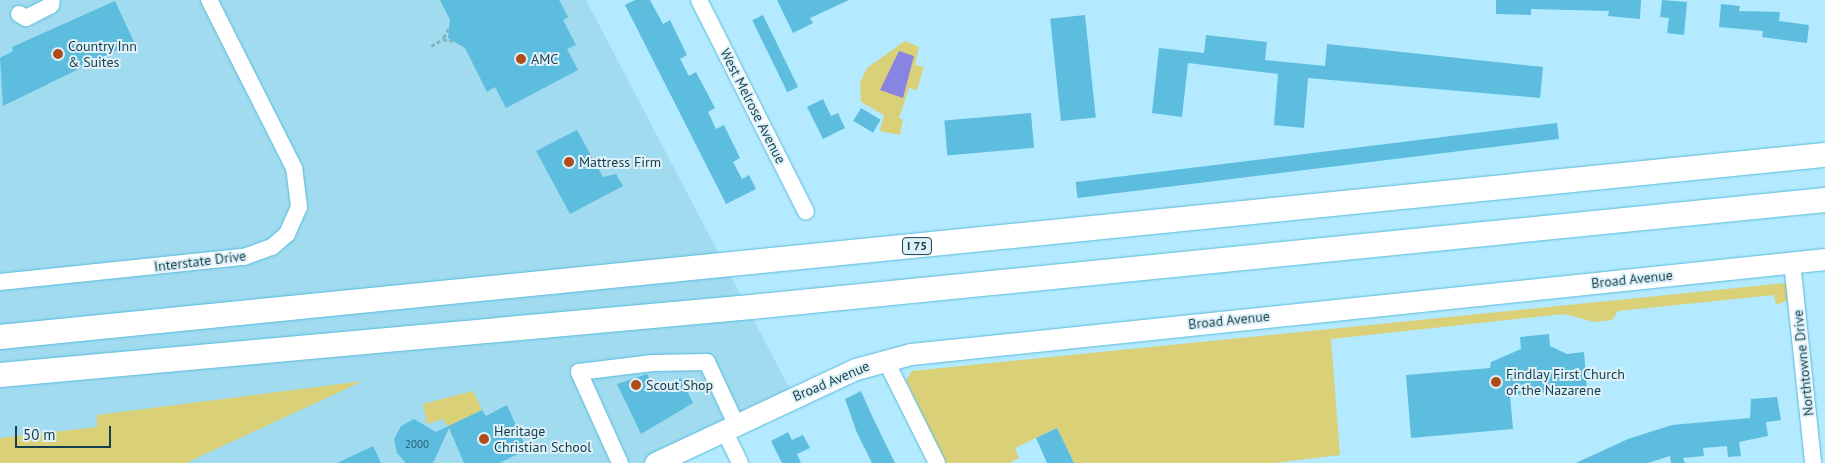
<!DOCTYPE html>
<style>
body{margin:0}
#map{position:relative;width:1825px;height:463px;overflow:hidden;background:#b4eaff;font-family:"PT Sans",sans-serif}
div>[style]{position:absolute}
.built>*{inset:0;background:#a0dbf0}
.green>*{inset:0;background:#d9d077}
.water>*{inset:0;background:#8784e3}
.building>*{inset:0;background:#5cbddf;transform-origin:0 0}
.path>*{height:2.5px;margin-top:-1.25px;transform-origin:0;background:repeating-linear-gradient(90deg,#82b4c6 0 4px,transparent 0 6.5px)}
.roads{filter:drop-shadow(0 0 1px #58badb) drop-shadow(0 0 1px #58badb)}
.minor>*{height:16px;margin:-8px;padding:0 8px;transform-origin:8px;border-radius:8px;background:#fff}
.major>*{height:21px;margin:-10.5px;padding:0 10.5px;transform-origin:10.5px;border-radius:10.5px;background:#fff}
.highway>*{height:24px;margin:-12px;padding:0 12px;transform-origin:12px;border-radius:12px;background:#fff}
.dots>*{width:14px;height:14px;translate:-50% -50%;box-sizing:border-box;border:2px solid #dff1f8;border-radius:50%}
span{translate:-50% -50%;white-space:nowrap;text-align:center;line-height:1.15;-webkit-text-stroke:4px #dff1f8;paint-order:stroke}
.number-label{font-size:11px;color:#285e72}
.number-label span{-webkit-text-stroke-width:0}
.shield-label span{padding:1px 4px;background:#dff1f8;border:1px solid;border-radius:4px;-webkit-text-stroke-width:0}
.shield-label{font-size:12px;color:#163f4d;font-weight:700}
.poi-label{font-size:14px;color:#163f4d}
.left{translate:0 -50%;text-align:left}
.street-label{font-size:14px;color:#163f4d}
.scale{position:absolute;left:15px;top:426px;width:96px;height:22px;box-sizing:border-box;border:2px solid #163f4d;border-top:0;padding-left:6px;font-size:15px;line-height:18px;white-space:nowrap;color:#163f4d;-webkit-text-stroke:4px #dff1f8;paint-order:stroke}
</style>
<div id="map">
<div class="built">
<div style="clip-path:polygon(0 0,586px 0,794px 397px,655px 463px,0 463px)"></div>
</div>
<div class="green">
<div style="clip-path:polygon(905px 41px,919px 47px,915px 65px,924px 67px,917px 90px,909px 88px,899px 118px,903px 119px,900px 135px,880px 131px,884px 115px,861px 102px,860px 83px,867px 68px)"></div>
<div style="clip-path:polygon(1786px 283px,1790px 299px,1776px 305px,1774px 295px,1618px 311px,1612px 320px,1595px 322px,1564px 314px,1331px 339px,1340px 455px,1274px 463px,1074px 463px,1057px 428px,1015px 448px,1019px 458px,1009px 463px,946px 463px,906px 380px,912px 371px)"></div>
<div style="clip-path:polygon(363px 381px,186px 463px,0 463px,0 438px,97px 427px,97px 415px)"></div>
<div style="clip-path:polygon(473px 391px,482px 410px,448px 426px,443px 419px,427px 424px,423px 404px)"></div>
</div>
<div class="water">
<div style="clip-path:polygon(899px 51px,914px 56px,903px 98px,880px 90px)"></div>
</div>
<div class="building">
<div style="clip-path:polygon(440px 0,559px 0,568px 17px,563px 20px,576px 45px,567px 49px,578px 70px,506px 108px,495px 87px,487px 92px,465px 48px,448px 38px,450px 20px)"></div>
<div style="clip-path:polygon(635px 0,650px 0,663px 24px,670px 20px,687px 55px,680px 59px,689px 76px,696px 72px,715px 108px,708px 112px,716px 129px,724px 125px,740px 158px,733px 162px,742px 179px,749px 175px,756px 189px,726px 204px,625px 5px)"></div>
<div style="clip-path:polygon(777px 0,849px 0,810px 18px,813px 23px,793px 33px)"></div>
<div style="clip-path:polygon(1496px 0,1641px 0,1640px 19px,1608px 16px,1609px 11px,1531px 9px,1531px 15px,1496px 14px)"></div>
<div style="clip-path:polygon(1662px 0,1687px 2px,1684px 35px,1667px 33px,1669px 18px,1660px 17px)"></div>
<div style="clip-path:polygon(115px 1px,134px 42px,3px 106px,0 58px,13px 51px,12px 47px)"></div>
<div style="clip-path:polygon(1721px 4px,1740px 6px,1739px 11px,1780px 12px,1779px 21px,1809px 25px,1807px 43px,1762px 37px,1763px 31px,1719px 27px)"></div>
<div style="left:763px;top:15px;width:80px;height:12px;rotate:64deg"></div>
<div style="left:1085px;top:15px;width:103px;height:35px;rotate:84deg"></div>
<div style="clip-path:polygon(1206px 35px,1267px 42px,1265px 60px,1325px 66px,1327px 44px,1543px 67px,1540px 98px,1308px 78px,1304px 128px,1274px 125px,1278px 74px,1188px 63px,1182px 117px,1152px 113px,1159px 48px,1204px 53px)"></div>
<div style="clip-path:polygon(823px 99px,831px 116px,838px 113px,845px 128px,823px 139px,807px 107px)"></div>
<div style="left:861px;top:108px;width:23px;height:15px;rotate:31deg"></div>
<div style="left:1031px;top:113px;width:35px;height:87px;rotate:85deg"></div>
<div style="left:1557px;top:123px;width:16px;height:485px;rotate:83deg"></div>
<div style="clip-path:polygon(577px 130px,603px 177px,616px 174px,623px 186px,570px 214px,536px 151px)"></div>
<div style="clip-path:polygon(1549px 334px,1550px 346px,1567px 354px,1584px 352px,1587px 389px,1510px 395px,1513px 429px,1411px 438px,1406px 375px,1490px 368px,1491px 362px,1521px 349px,1520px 337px)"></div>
<div style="clip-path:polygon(647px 374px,655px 390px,681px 378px,693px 403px,641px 434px,617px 384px)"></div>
<div style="clip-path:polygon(861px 391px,872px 416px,895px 463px,872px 463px,857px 433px,845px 399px)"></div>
<div style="clip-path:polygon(1777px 397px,1781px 420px,1766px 422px,1768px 436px,1739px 442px,1741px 456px,1728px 457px,1727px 446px,1703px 448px,1704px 456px,1683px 458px,1685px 463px,1671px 463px,1670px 456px,1648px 463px,1576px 463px,1628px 439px,1672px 425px,1750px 418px,1751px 399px)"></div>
<div style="clip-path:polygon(507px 405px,527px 450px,499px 463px,464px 463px,449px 428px,433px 463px,406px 463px,397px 453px,394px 439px,401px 426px,414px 419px,436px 432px,482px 410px,486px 416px)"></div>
<div style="clip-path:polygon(1057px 428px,1074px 463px,1047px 463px,1036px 438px)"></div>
<div style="clip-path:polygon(788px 432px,792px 440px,803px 435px,810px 448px,797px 454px,801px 463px,782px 463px,771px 441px)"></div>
<div style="clip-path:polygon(373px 446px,381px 463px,337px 463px)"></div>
</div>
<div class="path">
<div style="left:449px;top:29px;width:12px;rotate:121deg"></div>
<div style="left:443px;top:39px;width:11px;rotate:10deg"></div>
<div style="left:431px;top:46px;width:14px;rotate:-30deg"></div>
</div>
<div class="roads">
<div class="minor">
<div style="left:699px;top:0;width:237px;rotate:63.2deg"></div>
<div style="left:19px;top:14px;width:8px;rotate:30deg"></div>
<div style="left:26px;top:18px;width:28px;rotate:-27deg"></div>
<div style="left:51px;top:5px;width:5px;rotate:-79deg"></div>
<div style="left:1792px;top:262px;width:202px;rotate:84deg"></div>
<div style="left:0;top:282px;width:245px;rotate:-5.9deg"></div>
<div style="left:244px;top:257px;width:30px;rotate:-20deg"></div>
<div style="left:272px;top:247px;width:20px;rotate:-41deg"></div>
<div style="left:287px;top:234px;width:30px;rotate:-66deg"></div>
<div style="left:299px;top:207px;width:39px;rotate:-97deg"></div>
<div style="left:294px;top:168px;width:188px;rotate:-116.8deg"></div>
<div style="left:885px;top:359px;width:116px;rotate:63.4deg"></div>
<div style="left:724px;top:430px;width:37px;rotate:64deg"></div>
<div style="left:620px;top:463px;width:100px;rotate:-114.3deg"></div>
<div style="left:579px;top:372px;width:74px;rotate:-7deg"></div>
<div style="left:652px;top:363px;width:55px;rotate:-1deg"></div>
<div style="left:707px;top:362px;width:68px;rotate:64.9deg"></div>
</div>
<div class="major">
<div style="left:655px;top:463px;width:222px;rotate:-25.1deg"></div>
<div style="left:856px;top:369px;width:57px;rotate:-15.3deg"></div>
<div style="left:911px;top:354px;width:919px;rotate:-5.93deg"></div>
</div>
<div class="highway">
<div style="left:0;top:337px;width:1834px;rotate:-5.7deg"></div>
<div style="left:0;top:375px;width:754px;rotate:-5.17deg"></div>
<div style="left:751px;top:307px;width:1079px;rotate:-5.69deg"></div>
</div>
</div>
<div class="dots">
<div style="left:58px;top:54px;background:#b04c19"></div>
<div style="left:521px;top:59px;background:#b04c19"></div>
<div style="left:569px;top:162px;background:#b04c19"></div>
<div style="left:1496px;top:382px;background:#b04c19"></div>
<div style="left:636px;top:385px;background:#b04c19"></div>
<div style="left:484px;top:439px;background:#b04c19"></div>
</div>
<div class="number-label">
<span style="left:417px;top:444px">2000</span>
</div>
<div class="shield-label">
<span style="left:917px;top:246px">I 75</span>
</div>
<div class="poi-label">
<span class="left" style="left:68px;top:54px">Country Inn<br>&amp; Suites</span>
<span class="left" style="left:531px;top:59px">AMC</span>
<span class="left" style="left:579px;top:162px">Mattress Firm</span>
<span class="left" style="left:1506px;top:382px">Findlay First Church<br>of the Nazarene</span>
<span class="left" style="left:646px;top:385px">Scout Shop</span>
<span class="left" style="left:494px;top:439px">Heritage<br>Christian School</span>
</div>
<div class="street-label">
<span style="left:753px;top:106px;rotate:63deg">West Melrose Avenue</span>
<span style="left:200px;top:261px;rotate:-7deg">Interstate Drive</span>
<span style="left:1632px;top:279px;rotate:-6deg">Broad Avenue</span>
<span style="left:1229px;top:320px;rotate:-6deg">Broad Avenue</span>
<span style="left:1803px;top:363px;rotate:-96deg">Northtowne Drive</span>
<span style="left:831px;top:381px;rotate:-23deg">Broad Avenue</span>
</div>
<div class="scale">50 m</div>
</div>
